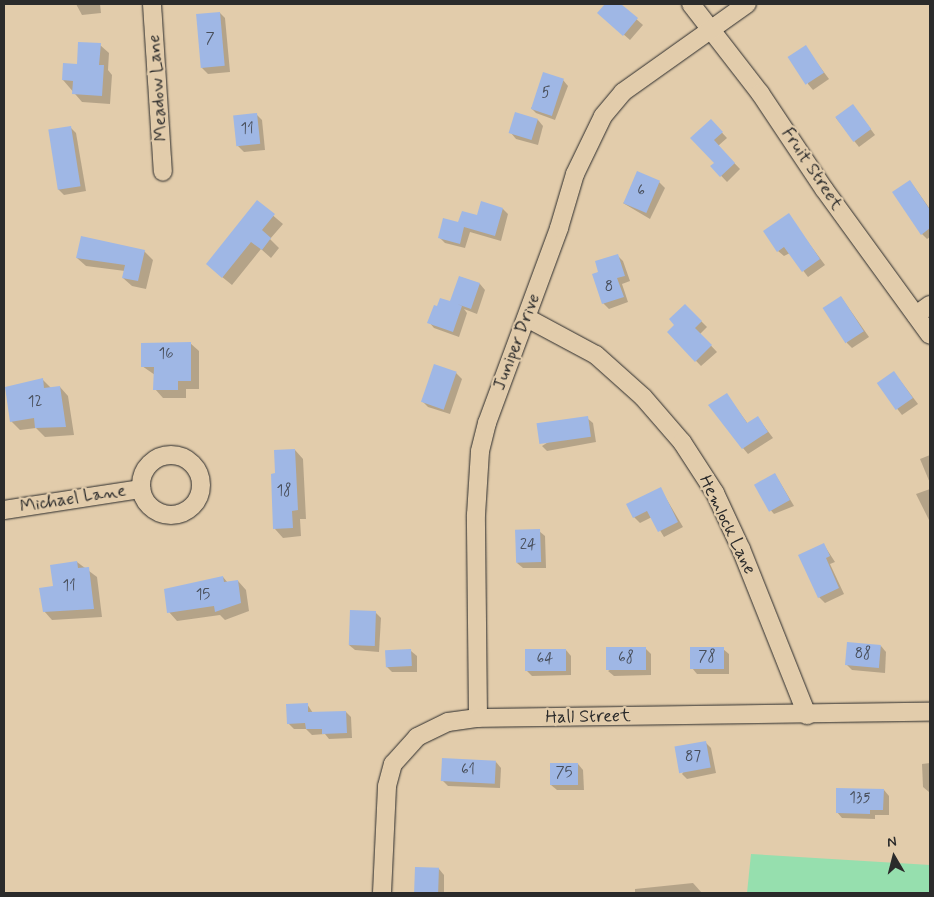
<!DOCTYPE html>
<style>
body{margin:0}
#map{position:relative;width:934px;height:897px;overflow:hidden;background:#e2ccab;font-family:Mynerve,sans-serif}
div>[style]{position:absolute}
.green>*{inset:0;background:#96dfae}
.shadow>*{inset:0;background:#0003}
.building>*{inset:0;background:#9fb7e5;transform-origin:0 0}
.roads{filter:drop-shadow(0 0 1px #2b2b2b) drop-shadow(0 0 1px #2b2b2b)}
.minor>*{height:18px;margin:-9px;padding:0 9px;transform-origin:9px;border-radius:9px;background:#e2ccab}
.minor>.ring{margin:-9px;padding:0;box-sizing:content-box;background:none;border:18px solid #e2ccab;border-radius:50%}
span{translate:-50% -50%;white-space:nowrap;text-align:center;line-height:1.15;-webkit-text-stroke:4.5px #e2ccab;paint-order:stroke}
.number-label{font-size:15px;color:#484e5a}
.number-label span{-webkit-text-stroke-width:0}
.street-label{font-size:18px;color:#2b2b2b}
.frame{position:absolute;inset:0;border:5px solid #2b2b2b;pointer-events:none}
.north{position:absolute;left:869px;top:832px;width:50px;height:50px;-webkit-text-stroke:4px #e2ccab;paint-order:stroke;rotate:352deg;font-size:14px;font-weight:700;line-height:20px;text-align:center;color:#2b2b2b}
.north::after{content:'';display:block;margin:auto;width:18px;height:22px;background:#2b2b2b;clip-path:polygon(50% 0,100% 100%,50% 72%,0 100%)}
</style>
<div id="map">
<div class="green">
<div style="clip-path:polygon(751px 854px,930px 865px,930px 893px,747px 893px)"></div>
</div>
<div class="shadow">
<div style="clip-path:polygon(76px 4px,100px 4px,101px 13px,82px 15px)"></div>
<div style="clip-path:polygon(607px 4px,619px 4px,643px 25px,630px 40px,599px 13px)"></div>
<div style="clip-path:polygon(220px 13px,225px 18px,230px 72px,208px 74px,202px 68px)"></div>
<div style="clip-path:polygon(100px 45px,109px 53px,108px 70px,112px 75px,110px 104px,82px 102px,63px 80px)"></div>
<div style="clip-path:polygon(805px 47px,829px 79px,813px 90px,808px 84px)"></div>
<div style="clip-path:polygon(563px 80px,568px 86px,555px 120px,536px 113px,531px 108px)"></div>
<div style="clip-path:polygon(858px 112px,875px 135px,859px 147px,836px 118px)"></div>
<div style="clip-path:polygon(256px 114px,262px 120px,265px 150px,244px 152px,238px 146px)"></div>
<div style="clip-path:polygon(516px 114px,538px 120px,543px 126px,538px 145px,516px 139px,511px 133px)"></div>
<div style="clip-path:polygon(711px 121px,727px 138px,718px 146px,740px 169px,727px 182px,712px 166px,715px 163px)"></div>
<div style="clip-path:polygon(70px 127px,76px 133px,86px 191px,64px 195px,58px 189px)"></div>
<div style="clip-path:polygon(910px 181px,930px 209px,930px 237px,927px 239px,922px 234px)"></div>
<div style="clip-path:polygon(659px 182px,665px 188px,650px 219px,623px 203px)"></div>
<div style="clip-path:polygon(257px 202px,283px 224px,270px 239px,279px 248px,271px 258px,261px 249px,232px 285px,216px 272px)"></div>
<div style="clip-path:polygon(503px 209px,508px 214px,501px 241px,470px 232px,465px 248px,445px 243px,439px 237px,459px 224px)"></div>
<div style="clip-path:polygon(788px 215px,825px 265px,808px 277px,790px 253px,784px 256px,778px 251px)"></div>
<div style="clip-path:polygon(144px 251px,153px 260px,146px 289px,132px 286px,123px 278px,125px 271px,86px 266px,77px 258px)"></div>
<div style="clip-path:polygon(617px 255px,623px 261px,630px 281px,622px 284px,628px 302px,609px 309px,603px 303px,600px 273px)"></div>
<div style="clip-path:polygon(460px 277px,480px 284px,485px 290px,477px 314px,464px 309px,467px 313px,459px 337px,434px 328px,429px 322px,438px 308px,450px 303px)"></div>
<div style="clip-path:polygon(841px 297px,869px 337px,852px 348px,847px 343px)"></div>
<div style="clip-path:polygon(685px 305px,707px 327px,700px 334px,717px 352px,701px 366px,668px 332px,676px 325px)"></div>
<div style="clip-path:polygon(190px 343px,199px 351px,199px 389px,186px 389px,186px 398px,163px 398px,155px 389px,155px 375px,142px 366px)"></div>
<div style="clip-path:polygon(456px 373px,462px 379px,450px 414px,428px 407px,423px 402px)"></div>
<div style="clip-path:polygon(899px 379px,918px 404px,902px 415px,878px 384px)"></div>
<div style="clip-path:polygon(43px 380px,51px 388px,60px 387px,68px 396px,74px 435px,45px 437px,36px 428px,20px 430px,11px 421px)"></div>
<div style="clip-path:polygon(727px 395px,748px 424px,758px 418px,773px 438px,748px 454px,743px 448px)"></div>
<div style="clip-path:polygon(587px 418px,593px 423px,596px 442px,547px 451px,542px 446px)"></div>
<div style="clip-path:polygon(295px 450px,303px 459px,306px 519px,300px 519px,301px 536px,283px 538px,275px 529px,272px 475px,276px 475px)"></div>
<div style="clip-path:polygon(930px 455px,930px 483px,920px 459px)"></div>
<div style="clip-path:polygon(775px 474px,794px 506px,774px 514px,769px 508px)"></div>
<div style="clip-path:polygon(660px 488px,683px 527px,664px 537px,652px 517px,640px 523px,634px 517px)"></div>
<div style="clip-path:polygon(930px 489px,930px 522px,916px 494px)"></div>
<div style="clip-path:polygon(539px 531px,545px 536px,546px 568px,523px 568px,517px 563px)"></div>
<div style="clip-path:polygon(824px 545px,835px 562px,830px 564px,844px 594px,825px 603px,819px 597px)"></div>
<div style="clip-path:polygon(77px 562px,97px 577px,102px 617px,52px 620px,44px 611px,54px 587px)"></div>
<div style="clip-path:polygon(223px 577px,228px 583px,238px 581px,246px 590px,249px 611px,225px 620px,220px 615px,177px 621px,169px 612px)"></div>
<div style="clip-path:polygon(375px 612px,381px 618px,379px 652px,355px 650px,349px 645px)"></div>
<div style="clip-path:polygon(881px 646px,886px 652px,885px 673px,852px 670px,846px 664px)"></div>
<div style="clip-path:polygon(645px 648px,651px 654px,651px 675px,614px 676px,608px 671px)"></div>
<div style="clip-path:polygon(723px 649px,729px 654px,729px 674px,697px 674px,692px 668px)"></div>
<div style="clip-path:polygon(566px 650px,571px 656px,571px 675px,532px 676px,526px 670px)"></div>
<div style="clip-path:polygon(411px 651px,417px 656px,417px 672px,392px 672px,386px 666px)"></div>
<div style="clip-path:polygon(307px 704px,313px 713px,346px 712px,351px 717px,352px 738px,329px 739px,325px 734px,312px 735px,306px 729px,294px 729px,288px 723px)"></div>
<div style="clip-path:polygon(705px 742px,711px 748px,716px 773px,687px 779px,682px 774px)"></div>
<div style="clip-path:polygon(496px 762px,501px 768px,500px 788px,448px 786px,442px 780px)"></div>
<div style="clip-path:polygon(930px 763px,930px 792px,929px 792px,923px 787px,922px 764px)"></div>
<div style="clip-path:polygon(578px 764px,583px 770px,584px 790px,557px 790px,551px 785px)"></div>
<div style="clip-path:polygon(884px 790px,889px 796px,889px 815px,875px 815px,875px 819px,842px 818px,837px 812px)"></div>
<div style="clip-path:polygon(417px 869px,439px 869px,444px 875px,444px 893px,416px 893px)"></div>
<div style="clip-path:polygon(693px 883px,702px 893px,635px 893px,635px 889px)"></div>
</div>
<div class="building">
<div style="clip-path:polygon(605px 4px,621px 4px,638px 18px,623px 36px,597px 13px)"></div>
<div style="left:220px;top:12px;width:54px;height:24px;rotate:85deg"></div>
<div style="clip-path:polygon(78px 42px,101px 43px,99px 65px,104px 65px,102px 96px,72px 94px,73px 81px,62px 80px,63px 63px,77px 64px)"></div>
<div style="left:806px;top:45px;width:33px;height:22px;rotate:57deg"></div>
<div style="left:543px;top:72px;width:22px;height:39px;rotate:18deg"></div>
<div style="left:853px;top:104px;width:31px;height:22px;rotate:54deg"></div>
<div style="left:515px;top:112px;width:24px;height:22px;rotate:17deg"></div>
<div style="left:257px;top:113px;width:31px;height:24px;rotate:84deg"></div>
<div style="clip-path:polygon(711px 119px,723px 132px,714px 140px,735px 163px,720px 177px,710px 166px,714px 163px,690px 138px)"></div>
<div style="left:71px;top:126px;width:61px;height:23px;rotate:81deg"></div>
<div style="left:637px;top:171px;width:25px;height:35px;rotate:23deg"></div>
<div style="clip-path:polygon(910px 180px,930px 210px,930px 228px,921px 235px,892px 192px)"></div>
<div style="clip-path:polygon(257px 200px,275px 214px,262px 230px,271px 238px,262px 250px,251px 242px,222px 278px,206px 264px)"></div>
<div style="clip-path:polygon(481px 201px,503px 208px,495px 236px,464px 227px,460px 244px,438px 238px,443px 218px,458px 222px,462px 211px,477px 215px)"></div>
<div style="clip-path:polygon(789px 213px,820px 259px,802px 272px,784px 247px,777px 252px,763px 231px)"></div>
<div style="clip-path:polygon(81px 236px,145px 250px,138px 281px,122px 278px,125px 265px,76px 258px)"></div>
<div style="clip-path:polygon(618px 254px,625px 276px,617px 278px,624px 297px,602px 304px,592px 274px,598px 272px,595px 261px)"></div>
<div style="clip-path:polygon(459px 276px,480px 283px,471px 309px,457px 304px,462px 306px,453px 332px,427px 323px,434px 305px,437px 306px,440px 298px,450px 301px)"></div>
<div style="left:841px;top:296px;width:42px;height:22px;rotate:57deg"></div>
<div style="clip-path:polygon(685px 304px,702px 321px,695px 328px,712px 345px,695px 362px,667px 332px,674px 325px,669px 319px)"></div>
<div style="clip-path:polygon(191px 342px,191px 381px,178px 381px,178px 390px,153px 390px,154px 367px,141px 367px,141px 343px)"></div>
<div style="left:434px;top:364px;width:24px;height:40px;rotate:19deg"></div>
<div style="left:894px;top:371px;width:33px;height:21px;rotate:55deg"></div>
<div style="clip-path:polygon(43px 378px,44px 388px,60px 386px,66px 427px,35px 428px,34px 418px,10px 422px,5px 387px)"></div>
<div style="clip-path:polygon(727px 393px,747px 423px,758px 416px,768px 432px,742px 449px,708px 405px)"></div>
<div style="left:588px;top:416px;width:21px;height:52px;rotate:82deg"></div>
<div style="clip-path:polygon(295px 449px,298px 510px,292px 511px,293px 528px,273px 529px,271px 474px,275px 473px,274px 450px)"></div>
<div style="left:775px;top:473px;width:31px;height:24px;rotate:61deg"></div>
<div style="clip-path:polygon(661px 487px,678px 522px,658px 532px,647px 511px,633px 518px,626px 504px)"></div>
<div style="left:540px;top:529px;width:33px;height:25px;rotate:88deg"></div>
<div style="clip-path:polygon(824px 543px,830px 556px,826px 558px,839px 588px,818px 598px,798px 555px)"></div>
<div style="clip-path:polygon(77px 561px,78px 568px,89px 567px,94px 609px,43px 612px,39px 588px,53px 586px,50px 565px)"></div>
<div style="clip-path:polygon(223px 576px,224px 582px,238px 580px,241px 603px,215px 612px,214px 606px,167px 613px,164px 589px)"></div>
<div style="left:350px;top:610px;width:26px;height:35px;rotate:2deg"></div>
<div style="left:847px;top:642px;width:34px;height:23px;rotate:5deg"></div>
<div style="left:646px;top:647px;width:23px;height:40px;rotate:90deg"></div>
<div style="left:724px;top:647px;width:22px;height:34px;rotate:90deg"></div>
<div style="left:411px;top:649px;width:17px;height:26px;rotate:87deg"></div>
<div style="left:525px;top:649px;width:41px;height:22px"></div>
<div style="clip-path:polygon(308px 703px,308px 712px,346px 711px,347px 733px,322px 734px,322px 729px,306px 729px,305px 723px,287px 724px,286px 704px)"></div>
<div style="left:706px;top:741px;width:27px;height:32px;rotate:80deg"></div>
<div style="left:442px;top:758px;width:54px;height:23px;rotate:3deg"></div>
<div style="left:550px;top:763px;width:28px;height:22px"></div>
<div style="clip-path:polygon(836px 788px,884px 789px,883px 810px,870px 810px,870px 814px,836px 813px)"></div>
<div style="left:415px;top:867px;width:24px;height:26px;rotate:2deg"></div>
</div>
<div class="roads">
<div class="minor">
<div style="left:152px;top:4px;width:168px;rotate:86.3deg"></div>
<div style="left:691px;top:4px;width:113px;rotate:52.2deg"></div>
<div style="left:760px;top:93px;width:115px;rotate:56.3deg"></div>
<div style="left:824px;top:189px;width:180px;rotate:54deg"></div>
<div style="left:916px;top:315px;width:17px;rotate:-36deg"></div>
<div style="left:527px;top:318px;width:78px;rotate:28.2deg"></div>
<div style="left:596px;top:355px;width:63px;rotate:41.8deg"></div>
<div style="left:643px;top:397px;width:60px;rotate:49.1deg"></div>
<div style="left:682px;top:442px;width:61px;rotate:57.1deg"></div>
<div style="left:715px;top:493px;width:62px;rotate:65.1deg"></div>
<div style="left:741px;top:549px;width:179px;rotate:68.3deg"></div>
<div class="ring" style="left:141px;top:455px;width:42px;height:42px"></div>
<div style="left:4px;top:510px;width:139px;rotate:-8.7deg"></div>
<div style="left:478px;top:718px;width:203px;rotate:-90.6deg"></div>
<div style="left:476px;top:515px;width:64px;rotate:-86.4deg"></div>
<div style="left:480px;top:451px;width:29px;rotate:-76deg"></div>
<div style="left:487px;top:423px;width:208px;rotate:-69.7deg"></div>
<div style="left:559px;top:228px;width:56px;rotate:-73.5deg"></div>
<div style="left:575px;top:174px;width:64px;rotate:-64.2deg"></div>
<div style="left:603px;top:116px;width:31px;rotate:-50deg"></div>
<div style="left:623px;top:92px;width:152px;rotate:-35.4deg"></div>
<div style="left:382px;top:893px;width:107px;rotate:-87.3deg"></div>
<div style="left:387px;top:786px;width:23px;rotate:-75deg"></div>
<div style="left:393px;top:764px;width:36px;rotate:-48deg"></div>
<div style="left:417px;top:737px;width:34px;rotate:-26deg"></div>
<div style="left:448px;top:722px;width:30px;rotate:-8deg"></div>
<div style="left:478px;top:718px;width:452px;rotate:-0.8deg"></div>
</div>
</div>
<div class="number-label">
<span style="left:210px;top:40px">7</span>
<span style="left:546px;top:94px">5</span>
<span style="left:247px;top:130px">11</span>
<span style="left:641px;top:192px">6</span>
<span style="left:609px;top:288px">8</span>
<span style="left:166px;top:355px">16</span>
<span style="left:35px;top:403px">12</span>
<span style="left:284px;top:492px">18</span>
<span style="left:528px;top:546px">24</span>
<span style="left:69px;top:587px">11</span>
<span style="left:203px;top:596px">15</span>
<span style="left:863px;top:655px">88</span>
<span style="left:707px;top:658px">78</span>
<span style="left:626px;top:659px">68</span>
<span style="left:545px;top:660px">64</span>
<span style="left:693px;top:758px">87</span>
<span style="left:468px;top:771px">61</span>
<span style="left:564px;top:774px">75</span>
<span style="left:860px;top:799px">135</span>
</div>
<div class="street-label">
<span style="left:158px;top:88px;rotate:-94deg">Meadow Lane</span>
<span style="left:812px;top:169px;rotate:56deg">Fruit Street</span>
<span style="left:517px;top:342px;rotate:-69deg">Juniper Drive</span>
<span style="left:73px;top:499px;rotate:-9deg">Michael Lane</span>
<span style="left:727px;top:525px;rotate:64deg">Hemlock Lane</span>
<span style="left:588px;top:717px;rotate:-1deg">Hall Street</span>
</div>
<div class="frame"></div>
<div class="north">N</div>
</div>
